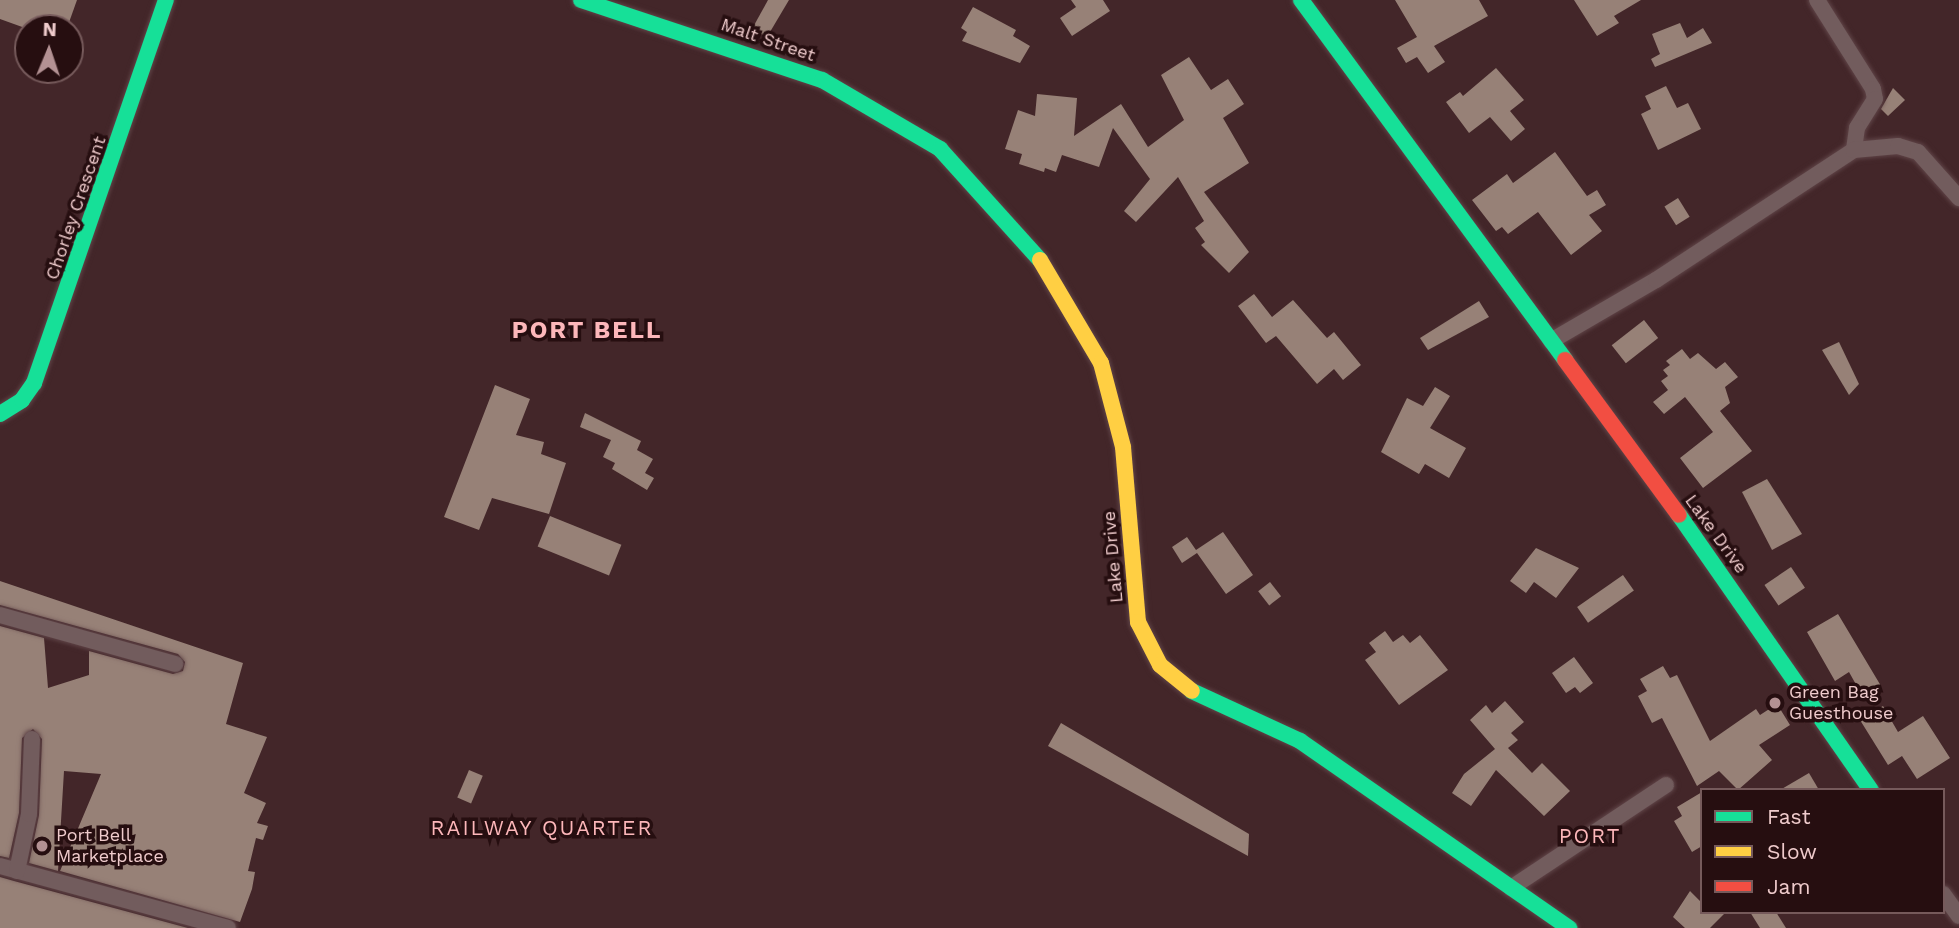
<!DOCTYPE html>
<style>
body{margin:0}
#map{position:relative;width:1959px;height:928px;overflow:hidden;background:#432629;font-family:"Work Sans",sans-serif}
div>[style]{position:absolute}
.building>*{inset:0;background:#978177;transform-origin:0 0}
.roads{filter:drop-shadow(0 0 2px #5f4447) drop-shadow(0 0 2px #5f4447)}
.street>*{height:16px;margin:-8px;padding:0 8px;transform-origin:8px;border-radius:8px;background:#725c5d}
.fast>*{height:16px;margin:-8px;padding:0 8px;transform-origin:8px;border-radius:8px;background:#16e098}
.slow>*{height:16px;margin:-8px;padding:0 8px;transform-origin:8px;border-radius:8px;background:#ffcf43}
.jam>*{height:16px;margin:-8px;padding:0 8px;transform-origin:8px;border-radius:8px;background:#f24e42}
.dots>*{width:19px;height:19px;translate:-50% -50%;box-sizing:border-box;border:4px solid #260e10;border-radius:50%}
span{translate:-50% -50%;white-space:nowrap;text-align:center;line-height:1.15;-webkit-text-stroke:7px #260e10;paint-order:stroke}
.street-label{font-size:18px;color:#efcbcc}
.poi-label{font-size:18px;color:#efcbcc}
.left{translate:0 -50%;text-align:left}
.quarter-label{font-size:21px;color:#fdb7ba;letter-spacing:2px}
.district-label{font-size:24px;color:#fdb7ba;font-weight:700;letter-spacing:2px}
.legend{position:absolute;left:1700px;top:788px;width:245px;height:126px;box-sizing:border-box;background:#260e10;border:2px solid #765a5b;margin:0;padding:9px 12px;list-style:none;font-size:21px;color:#efcbcc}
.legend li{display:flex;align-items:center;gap:14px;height:35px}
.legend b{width:35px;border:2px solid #765a5b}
.north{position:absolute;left:14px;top:14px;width:70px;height:70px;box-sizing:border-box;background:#260e10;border:2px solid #765a5b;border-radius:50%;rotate:2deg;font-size:19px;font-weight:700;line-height:28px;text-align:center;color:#efcbcc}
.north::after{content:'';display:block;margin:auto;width:24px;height:32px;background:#b39193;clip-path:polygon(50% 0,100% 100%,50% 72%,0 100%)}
</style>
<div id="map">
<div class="building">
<div style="clip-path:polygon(0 0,77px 0,67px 28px,25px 28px,0 19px)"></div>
<div style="clip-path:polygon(768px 0,789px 0,767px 37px,752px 29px)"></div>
<div style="clip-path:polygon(1071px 0,1103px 0,1110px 11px,1072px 36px,1060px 18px,1076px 7px)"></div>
<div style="clip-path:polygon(1395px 0,1479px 0,1488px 16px,1434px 46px,1445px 62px,1428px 73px,1417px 57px,1406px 63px,1397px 48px,1417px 37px)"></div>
<div style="clip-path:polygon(1574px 0,1641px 0,1614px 16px,1619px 23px,1597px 36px)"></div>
<div style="clip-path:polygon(973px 7px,1016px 30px,1013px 36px,1030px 46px,1020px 63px,962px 41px,967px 32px,961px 28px)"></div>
<div style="clip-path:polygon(1680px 23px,1687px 38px,1703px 28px,1712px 43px,1655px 67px,1651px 59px,1660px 54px,1652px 34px)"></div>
<div style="clip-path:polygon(1189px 57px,1211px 90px,1228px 79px,1244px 104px,1223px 118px,1249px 163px,1204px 192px,1249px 252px,1229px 273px,1201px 245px,1205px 242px,1195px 228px,1204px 221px,1178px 177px,1136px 222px,1124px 211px,1150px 179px,1113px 128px,1099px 167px,1062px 155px,1056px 172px,1045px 168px,1044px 172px,1019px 164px,1022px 154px,1005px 149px,1018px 110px,1035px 116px,1037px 94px,1077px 98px,1074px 136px,1121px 104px,1148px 147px,1184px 120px,1161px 75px)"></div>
<div style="clip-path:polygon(1496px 68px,1524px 100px,1510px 111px,1525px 129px,1511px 141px,1490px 117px,1469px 133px,1446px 102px,1460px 92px,1463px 96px)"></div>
<div style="clip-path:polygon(1666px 86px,1677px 108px,1688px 103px,1701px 129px,1658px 150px,1641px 114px,1651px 109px,1645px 96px)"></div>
<div style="clip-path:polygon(1893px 88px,1905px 100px,1888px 116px,1881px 109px)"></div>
<div style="clip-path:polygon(1555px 152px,1587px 196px,1597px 190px,1606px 205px,1589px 215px,1602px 231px,1571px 255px,1538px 212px,1508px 234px,1502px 227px,1496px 231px,1472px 200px,1507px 174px,1513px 183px)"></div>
<div style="left:1678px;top:198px;width:22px;height:16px;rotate:58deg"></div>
<div style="clip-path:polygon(1254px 294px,1272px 317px,1293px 300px,1327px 338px,1334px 332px,1361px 365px,1343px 380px,1334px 369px,1317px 384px,1276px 336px,1266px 343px,1238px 306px)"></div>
<div style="clip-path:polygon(1479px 301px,1489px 317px,1428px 350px,1420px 338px)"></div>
<div style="left:1644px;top:320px;width:23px;height:41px;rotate:52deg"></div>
<div style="clip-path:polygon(1839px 342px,1859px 384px,1849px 395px,1822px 350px)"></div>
<div style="clip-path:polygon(1682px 349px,1690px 359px,1698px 353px,1716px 369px,1725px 362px,1738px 377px,1725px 387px,1730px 403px,1720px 411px,1752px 451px,1703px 488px,1680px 458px,1713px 432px,1685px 397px,1664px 414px,1653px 402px,1668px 390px,1661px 381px,1668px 376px,1663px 370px,1670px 365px,1666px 361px)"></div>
<div style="clip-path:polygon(495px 385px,530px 399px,516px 435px,544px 442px,541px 454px,566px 463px,549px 514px,492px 498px,479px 530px,444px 517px)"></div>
<div style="clip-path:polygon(1435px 387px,1450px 396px,1430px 428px,1466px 448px,1449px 478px,1425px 464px,1419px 474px,1381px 452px,1407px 398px,1423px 406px)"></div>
<div style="clip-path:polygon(585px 413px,641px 441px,637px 450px,653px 459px,645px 473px,654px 478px,647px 490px,612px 469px,615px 463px,603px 457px,611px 440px,580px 427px)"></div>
<div style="clip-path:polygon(1767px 479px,1802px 534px,1772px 550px,1742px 492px)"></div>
<div style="left:550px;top:516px;width:77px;height:33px;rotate:22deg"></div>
<div style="clip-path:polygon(1223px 532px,1253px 575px,1226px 594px,1197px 553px,1182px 563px,1172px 547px,1187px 537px,1196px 550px)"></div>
<div style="clip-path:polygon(1536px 548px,1579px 568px,1556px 598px,1534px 582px,1526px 593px,1510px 581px)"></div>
<div style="left:1791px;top:567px;width:25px;height:32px;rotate:56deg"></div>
<div style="left:1623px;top:575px;width:19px;height:56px;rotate:55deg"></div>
<div style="clip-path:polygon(0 581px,243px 663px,226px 724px,267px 737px,244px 793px,266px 803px,257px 823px,268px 826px,263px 840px,256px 838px,248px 871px,255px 872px,252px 889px,240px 922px,60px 871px,101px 774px,64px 771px,58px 871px,29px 863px,39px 815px,42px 739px,33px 729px,22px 738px,19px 813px,9px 858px,0 856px,0 626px,44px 638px,48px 688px,89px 675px,89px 651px,173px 674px,183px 671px,185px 662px,178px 654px,0 605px)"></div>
<div style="left:1270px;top:582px;width:18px;height:15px;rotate:52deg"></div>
<div style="clip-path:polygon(1838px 614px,1881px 686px,1863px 697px,1849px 672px,1835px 681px,1807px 632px)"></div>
<div style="clip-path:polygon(1385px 631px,1393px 642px,1403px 635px,1410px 643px,1420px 635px,1448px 670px,1399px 705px,1365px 660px,1376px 652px,1369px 643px)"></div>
<div style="clip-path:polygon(1574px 657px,1593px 683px,1580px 693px,1575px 687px,1566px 693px,1552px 673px)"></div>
<div style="clip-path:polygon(1663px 666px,1670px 678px,1677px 675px,1710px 741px,1756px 709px,1760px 715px,1777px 704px,1790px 725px,1759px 745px,1772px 760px,1738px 790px,1719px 771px,1697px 786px,1662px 718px,1652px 723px,1638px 696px,1647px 691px,1640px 679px)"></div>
<div style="clip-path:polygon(1505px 701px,1524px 722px,1511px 733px,1518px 740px,1508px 748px,1532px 773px,1542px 763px,1570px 791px,1544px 816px,1496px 770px,1471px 806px,1452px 793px,1464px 774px,1495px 749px,1470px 720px,1486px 705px,1492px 713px)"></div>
<div style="clip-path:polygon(1883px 706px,1898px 732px,1923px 716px,1950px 758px,1917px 779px,1902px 756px,1888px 765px,1860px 720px)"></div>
<div style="clip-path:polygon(1061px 723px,1249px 834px,1248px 856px,1048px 746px)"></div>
<div style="left:469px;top:770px;width:15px;height:30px;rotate:23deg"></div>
<div style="clip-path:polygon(1809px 773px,1819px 790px,1780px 790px)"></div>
<div style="clip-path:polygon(1702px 792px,1702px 846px,1692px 852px,1674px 821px,1682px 816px,1677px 807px)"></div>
<div style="clip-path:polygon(0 877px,14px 881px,188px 928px,0 928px)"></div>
<div style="clip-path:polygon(1690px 891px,1702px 903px,1702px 912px,1726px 912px,1710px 928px,1685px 928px,1673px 917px)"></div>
<div style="clip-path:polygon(1750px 912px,1776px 912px,1786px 928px,1760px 928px)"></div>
</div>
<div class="roads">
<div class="street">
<div style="left:1817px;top:0;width:105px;rotate:57.8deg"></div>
<div style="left:1873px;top:89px;width:10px;rotate:79deg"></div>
<div style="left:1875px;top:99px;width:34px;rotate:122deg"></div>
<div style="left:1857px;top:128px;width:22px;rotate:98deg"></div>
<div style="left:1551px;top:341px;width:121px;rotate:-30.2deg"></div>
<div style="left:1656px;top:280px;width:237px;rotate:-33.3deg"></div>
<div style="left:1854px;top:150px;width:44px;rotate:-5.2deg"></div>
<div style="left:1898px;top:146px;width:21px;rotate:17deg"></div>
<div style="left:1918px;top:152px;width:62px;rotate:48.3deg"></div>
<div style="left:0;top:615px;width:182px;rotate:15.6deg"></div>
<div style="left:0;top:866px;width:236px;rotate:15.2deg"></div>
<div style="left:17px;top:871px;width:58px;rotate:-78.1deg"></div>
<div style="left:29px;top:814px;width:75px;rotate:-87.7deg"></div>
<div style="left:1511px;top:888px;width:186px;rotate:-33.6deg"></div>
<div style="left:1943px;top:894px;width:27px;rotate:54deg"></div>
</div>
<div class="fast">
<div style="left:581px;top:0;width:254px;rotate:18.4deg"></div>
<div style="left:822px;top:80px;width:137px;rotate:30.3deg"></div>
<div style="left:940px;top:149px;width:149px;rotate:48deg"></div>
<div style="left:1301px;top:0;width:446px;rotate:53.7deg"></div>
<div style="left:0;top:414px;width:26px;rotate:-32deg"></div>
<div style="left:22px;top:400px;width:21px;rotate:-55deg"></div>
<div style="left:34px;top:383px;width:405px;rotate:-71deg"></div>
<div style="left:1679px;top:515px;width:335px;rotate:55.1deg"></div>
<div style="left:1192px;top:691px;width:119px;rotate:24.8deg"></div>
<div style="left:1300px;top:741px;width:328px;rotate:34.8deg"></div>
</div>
<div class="slow">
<div style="left:1040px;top:260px;width:120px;rotate:59.4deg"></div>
<div style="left:1101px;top:363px;width:87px;rotate:75.3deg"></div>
<div style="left:1123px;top:447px;width:176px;rotate:85.1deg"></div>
<div style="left:1138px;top:622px;width:48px;rotate:62.9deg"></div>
<div style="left:1160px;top:665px;width:41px;rotate:39.1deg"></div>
</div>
<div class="jam">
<div style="left:1565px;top:360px;width:192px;rotate:53.7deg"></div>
</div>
</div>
<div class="dots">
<div style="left:1775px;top:703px;background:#b39193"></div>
<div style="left:42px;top:846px;background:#b39193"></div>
</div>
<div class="street-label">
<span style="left:768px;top:40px;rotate:19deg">Malt Street</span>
<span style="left:76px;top:208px;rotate:-71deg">Chorley Crescent</span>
<span style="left:1716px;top:534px;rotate:54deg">Lake Drive</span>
<span style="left:1113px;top:557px;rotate:-95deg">Lake Drive</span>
</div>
<div class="poi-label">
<span class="left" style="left:1789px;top:703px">Green Bag<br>Guesthouse</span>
<span class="left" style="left:56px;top:846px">Port Bell<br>Marketplace</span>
</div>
<div class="quarter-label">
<span style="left:542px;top:828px">RAILWAY QUARTER</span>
<span style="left:1590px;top:836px">PORT</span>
</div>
<div class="district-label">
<span style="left:587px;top:331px">PORT BELL</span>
</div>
<ul class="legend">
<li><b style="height:9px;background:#16e098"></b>Fast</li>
<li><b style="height:9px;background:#ffcf43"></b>Slow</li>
<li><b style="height:9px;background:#f24e42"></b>Jam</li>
</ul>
<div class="north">N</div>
</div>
